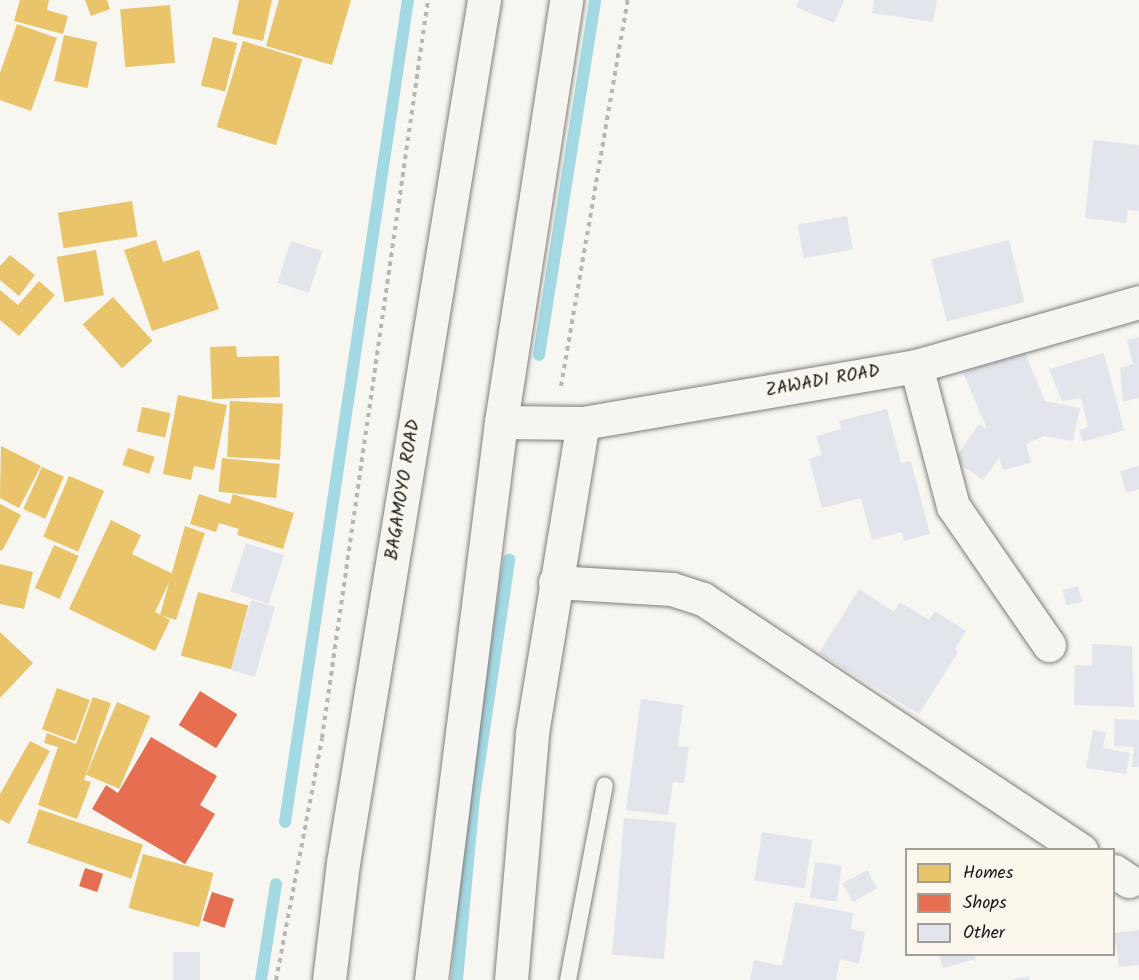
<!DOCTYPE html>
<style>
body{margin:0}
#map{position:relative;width:1139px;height:980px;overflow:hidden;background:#f8f6f0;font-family:Kalam,sans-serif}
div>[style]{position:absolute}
.homes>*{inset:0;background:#e9c46a;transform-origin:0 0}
.shops>*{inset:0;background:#e76f51;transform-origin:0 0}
.stream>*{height:12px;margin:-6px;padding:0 6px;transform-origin:6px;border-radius:6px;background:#a3d9e2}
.building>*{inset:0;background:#e3e5ec;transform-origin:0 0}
.path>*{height:4px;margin-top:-2px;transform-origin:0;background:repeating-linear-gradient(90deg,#b7b6b4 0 4.5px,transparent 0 9px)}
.roads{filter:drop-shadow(0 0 2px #7f7e7b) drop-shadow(0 0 2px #7f7e7b)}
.service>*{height:16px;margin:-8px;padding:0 8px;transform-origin:8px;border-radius:8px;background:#f6f5f1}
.minor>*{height:33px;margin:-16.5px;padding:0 16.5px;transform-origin:16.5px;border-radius:16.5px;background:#f6f5f1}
.trunk>*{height:33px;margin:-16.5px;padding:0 16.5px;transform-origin:16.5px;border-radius:16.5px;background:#f6f5f1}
span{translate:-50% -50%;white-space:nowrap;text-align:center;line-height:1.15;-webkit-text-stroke:6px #fbf7ec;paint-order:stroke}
.street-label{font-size:18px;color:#1c1c1c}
.legend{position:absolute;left:905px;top:848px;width:210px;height:108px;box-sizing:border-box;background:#fbf7ec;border:2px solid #a29f99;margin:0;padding:8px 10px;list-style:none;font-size:18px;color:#1c1c1c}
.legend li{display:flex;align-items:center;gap:12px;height:30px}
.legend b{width:30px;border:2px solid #a29f99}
</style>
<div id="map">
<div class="homes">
<div style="clip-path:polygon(20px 0,49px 0,47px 10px,68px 16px,63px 34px,14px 21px)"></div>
<div style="clip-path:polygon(85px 0,107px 0,110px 9px,91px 16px)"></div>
<div style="clip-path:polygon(239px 0,272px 0,263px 41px,232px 34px)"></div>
<div style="clip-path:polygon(279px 0,351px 0,332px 65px,266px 46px)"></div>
<div style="left:170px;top:5px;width:58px;height:50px;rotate:85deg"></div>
<div style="clip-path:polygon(17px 24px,57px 38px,31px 111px,0 100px,0 73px)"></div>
<div style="left:64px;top:35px;width:34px;height:47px;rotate:12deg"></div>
<div style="left:213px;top:37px;width:25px;height:50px;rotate:14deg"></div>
<div style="left:243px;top:41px;width:62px;height:90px;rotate:17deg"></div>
<div style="left:132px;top:201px;width:36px;height:75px;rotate:81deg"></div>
<div style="clip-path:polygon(156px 240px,163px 262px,199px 250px,219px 309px,152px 331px,124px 250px)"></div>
<div style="left:96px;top:250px;width:46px;height:40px;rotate:80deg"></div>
<div style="clip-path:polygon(10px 255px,35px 275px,19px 296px,0 280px,0 266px)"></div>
<div style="clip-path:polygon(39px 281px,55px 295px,19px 336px,0 320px,0 290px,18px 305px)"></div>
<div style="left:113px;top:297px;width:59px;height:41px;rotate:48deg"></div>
<div style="clip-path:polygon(236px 346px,237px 357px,279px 356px,280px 397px,212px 399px,210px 347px)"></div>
<div style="clip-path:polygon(178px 395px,227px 405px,214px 470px,194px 466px,191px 480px,163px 474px)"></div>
<div style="left:230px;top:401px;width:53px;height:56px;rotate:3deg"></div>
<div style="left:142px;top:407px;width:29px;height:25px;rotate:12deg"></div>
<div style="clip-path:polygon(1px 446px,41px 466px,19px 508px,0 498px)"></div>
<div style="left:128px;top:448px;width:28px;height:18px;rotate:18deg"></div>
<div style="left:222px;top:458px;width:58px;height:34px;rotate:6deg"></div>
<div style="left:42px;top:467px;width:24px;height:46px;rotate:24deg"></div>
<div style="left:69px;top:476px;width:38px;height:66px;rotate:23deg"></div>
<div style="clip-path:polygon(199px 494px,230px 504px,233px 494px,294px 513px,283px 549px,237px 535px,239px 529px,219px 523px,216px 532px,190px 524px)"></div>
<div style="clip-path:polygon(0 504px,21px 515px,2px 551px,0 550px)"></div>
<div style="clip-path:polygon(111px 520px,141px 535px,132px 554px,173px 574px,155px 612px,170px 620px,155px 651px,69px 609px)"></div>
<div style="clip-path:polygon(185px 526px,205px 533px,176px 620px,160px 615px)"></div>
<div style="left:54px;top:545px;width:27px;height:47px;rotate:24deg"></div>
<div style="clip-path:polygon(0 564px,33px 572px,24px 609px,0 604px)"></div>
<div style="left:198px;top:592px;width:52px;height:66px;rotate:15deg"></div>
<div style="clip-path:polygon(0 632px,33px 663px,0 698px)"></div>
<div style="left:57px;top:688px;width:35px;height:44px;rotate:20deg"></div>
<div style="clip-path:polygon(93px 697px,111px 703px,84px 780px,91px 782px,77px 819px,38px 805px,58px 747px,44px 743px,47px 733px,76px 744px)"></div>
<div style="left:117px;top:702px;width:36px;height:79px;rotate:23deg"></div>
<div style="clip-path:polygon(30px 741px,50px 751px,9px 824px,0 819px,0 794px)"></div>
<div style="left:39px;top:809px;width:110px;height:36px;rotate:19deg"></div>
<div style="left:143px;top:854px;width:73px;height:56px;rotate:15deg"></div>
</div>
<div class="shops">
<div style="left:200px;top:691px;width:44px;height:40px;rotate:32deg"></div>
<div style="clip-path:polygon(151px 737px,217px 776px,200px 805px,215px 814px,185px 864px,92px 809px,106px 785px,118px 793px)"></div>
<div style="left:85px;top:868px;width:19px;height:19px;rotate:18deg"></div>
<div style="left:212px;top:892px;width:23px;height:30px;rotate:18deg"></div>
</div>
<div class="stream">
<div style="left:539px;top:355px;width:359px;rotate:-81deg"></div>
<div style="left:285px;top:822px;width:831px;rotate:-81.49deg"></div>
<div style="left:261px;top:980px;width:97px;rotate:-81.1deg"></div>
<div style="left:457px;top:980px;width:183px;rotate:-84.7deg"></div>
<div style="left:474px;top:798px;width:241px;rotate:-81.6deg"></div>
</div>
<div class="building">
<div style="clip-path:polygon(799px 0,844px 0,834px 23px,796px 7px)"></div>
<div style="clip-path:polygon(874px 0,937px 0,933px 22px,872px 13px)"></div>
<div style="clip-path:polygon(1093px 140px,1139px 145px,1139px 211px,1128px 210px,1126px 223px,1085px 218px)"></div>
<div style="left:847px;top:216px;width:34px;height:50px;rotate:80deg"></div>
<div style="left:1009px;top:240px;width:64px;height:80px;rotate:76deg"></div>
<div style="left:291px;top:241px;width:33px;height:44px;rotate:18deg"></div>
<div style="clip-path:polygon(1139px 337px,1139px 398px,1123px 402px,1120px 368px,1133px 364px,1127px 340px)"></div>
<div style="clip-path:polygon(1022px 346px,1045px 401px,1080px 408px,1073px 441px,1044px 436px,1026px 444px,1031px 463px,1003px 470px,999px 458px,983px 480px,954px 460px,979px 424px,987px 429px,962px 370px)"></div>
<div style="clip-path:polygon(1104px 353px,1124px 430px,1083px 442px,1079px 430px,1088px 427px,1081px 398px,1062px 401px,1049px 369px)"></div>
<div style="clip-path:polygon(887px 409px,901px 463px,911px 461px,930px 534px,904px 541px,902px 532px,872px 540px,861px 498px,822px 508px,809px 459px,822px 455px,816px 436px,841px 429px,839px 421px)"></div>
<div style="clip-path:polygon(1139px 466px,1139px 489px,1126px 493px,1120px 471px)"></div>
<div style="left:246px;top:543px;width:40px;height:51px;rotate:18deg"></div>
<div style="left:1078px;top:586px;width:16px;height:16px;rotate:75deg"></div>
<div style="clip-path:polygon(859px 589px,894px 612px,900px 602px,929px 620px,935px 611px,966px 631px,955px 649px,958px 652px,919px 714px,819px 653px)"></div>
<div style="left:251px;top:600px;width:25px;height:73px;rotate:16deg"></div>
<div style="clip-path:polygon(1092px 644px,1132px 646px,1134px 707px,1074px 705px,1075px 665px,1092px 666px)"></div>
<div style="clip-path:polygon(641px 699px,683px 705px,678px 746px,689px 747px,684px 783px,673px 782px,668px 815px,626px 810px)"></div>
<div style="clip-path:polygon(1115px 719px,1139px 720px,1139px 767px,1132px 767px,1134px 747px,1114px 746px)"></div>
<div style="clip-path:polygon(1093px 730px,1106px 732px,1103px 748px,1130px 753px,1126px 774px,1086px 768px)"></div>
<div style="left:624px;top:818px;width:52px;height:137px;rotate:5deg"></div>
<div style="left:762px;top:832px;width:51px;height:49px;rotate:9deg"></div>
<div style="left:815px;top:862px;width:27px;height:36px;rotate:8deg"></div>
<div style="left:867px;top:870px;width:21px;height:28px;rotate:61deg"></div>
<div style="clip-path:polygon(795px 902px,853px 913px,851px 929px,865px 932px,859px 964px,840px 959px,836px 980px,750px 980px,754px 960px,782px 966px)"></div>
<div style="clip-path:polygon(1139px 930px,1139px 965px,1119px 967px,1114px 933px)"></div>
<div style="left:173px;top:952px;width:27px;height:28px"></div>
<div style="clip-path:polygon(939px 954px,975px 954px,976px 959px,943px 968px)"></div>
<div style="clip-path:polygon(1029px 976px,1030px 980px,1013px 980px,1013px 979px)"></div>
</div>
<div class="path">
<div style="left:561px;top:386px;width:392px;rotate:-80.2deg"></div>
<div style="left:276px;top:980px;width:246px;rotate:-79.2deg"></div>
<div style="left:322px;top:738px;width:746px;rotate:-81.83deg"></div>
</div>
<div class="roads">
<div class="service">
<div style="left:568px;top:980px;width:198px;rotate:-79.3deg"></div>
</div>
<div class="minor">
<div style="left:916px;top:366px;width:145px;rotate:75.2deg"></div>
<div style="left:953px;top:506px;width:169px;rotate:55.4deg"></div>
<div style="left:501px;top:422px;width:82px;rotate:0.7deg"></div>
<div style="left:583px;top:423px;width:338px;rotate:-9.7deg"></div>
<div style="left:916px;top:366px;width:232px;rotate:-16deg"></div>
<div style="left:555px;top:582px;width:117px;rotate:3.4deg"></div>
<div style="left:672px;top:589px;width:33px;rotate:18deg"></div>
<div style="left:703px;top:599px;width:454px;rotate:33.6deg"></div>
<div style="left:1114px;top:871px;width:18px;rotate:34deg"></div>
<div style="left:511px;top:980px;width:248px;rotate:-85.1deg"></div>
<div style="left:532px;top:733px;width:314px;rotate:-80.7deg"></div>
</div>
<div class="trunk">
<div style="left:329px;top:980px;width:118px;rotate:-83.2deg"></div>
<div style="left:343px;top:863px;width:874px;rotate:-80.72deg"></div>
<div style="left:431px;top:980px;width:562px;rotate:-82.85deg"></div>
<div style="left:501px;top:422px;width:427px;rotate:-81.2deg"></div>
</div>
</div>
<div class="street-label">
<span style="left:823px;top:382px;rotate:-10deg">ZAWADI ROAD</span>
<span style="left:404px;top:490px;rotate:-81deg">BAGAMOYO ROAD</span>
</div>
<ul class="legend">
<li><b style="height:16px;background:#e9c46a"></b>Homes</li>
<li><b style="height:16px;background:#e76f51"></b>Shops</li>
<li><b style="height:16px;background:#e3e5ec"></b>Other</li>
</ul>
</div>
